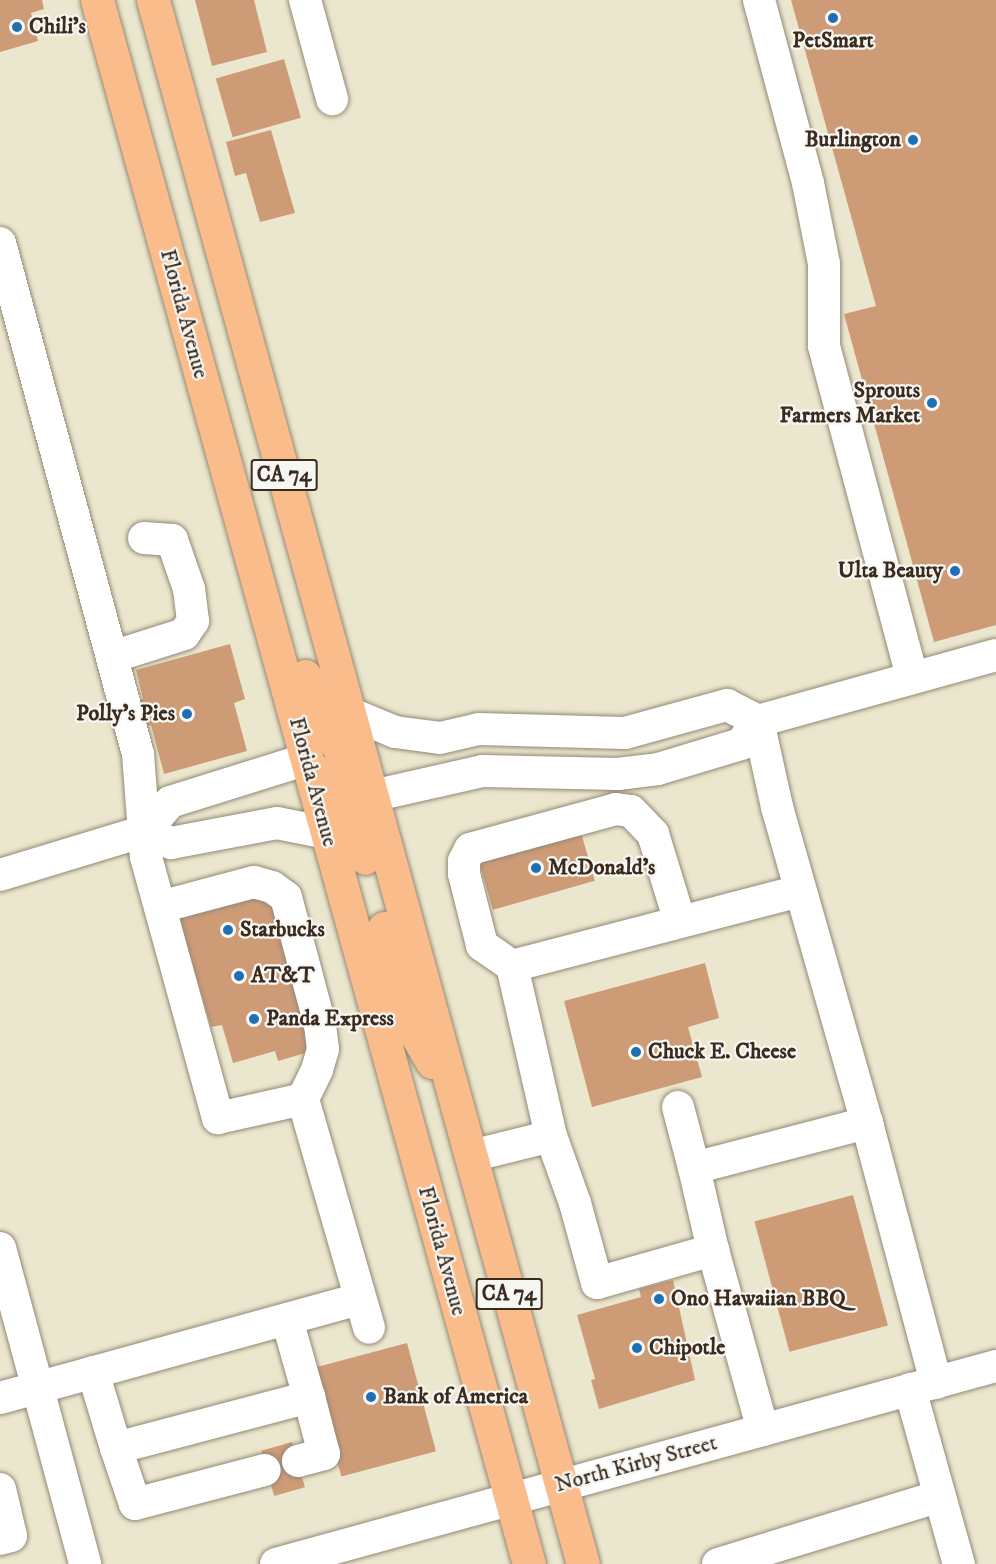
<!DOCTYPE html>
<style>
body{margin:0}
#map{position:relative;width:996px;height:1564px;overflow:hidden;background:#ebe7ce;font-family:"IM FELL DW Pica",serif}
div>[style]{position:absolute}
.building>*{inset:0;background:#ce9b77;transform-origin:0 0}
.roads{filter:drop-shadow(0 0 2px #938876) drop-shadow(0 0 2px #938876)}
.minor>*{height:32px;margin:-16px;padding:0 16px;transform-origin:16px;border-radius:16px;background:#fff}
.major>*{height:33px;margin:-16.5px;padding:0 16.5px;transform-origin:16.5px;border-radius:16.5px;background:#fabc8b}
.dots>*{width:16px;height:16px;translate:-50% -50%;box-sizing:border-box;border:3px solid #f6f6f2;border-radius:50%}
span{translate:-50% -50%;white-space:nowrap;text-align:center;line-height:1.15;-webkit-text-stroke:4.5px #f6f6f2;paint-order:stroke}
.shield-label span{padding:2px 4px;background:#f6f6f2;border:2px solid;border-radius:4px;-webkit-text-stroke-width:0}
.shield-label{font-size:21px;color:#3b2a1e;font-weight:700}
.poi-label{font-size:22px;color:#3b2a1e;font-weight:700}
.left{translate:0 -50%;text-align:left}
.right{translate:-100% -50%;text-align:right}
.street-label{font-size:22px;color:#3b2a1e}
</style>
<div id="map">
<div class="building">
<div style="clip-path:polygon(0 0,42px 0,44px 9px,31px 13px,38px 41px,0 52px)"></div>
<div style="clip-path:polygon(195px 0,254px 0,267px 52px,212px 66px)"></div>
<div style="clip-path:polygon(791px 0,996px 0,996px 625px,934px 642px,844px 314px,876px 306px)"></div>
<div style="left:284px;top:59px;width:61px;height:71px;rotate:74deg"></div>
<div style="clip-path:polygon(271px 130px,295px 213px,260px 222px,246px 173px,235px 176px,226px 142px)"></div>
<div style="clip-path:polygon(230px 644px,245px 699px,234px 703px,247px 751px,164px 774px,151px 725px,140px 728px,133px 701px,143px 699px,136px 670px)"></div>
<div style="left:578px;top:822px;width:61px;height:106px;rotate:74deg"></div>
<div style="clip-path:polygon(260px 896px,262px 902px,271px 899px,310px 1041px,306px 1042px,309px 1052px,278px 1061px,275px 1051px,233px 1063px,222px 1025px,211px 1027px,179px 919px,191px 916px,190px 910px,229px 899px,231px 905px)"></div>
<div style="clip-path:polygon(705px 963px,719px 1018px,688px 1027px,702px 1077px,592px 1107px,564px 1001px)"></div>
<div style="left:853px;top:1195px;width:135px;height:102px;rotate:75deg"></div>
<div style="clip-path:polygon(673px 1280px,695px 1380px,599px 1409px,591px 1380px,595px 1379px,577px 1315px,641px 1297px,639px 1289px)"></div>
<div style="left:407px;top:1343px;width:112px;height:98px;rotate:75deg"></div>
<div style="left:292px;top:1442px;width:47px;height:32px;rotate:74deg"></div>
</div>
<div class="roads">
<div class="minor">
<div style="left:305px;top:0;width:103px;rotate:74.7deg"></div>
<div style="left:759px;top:0;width:189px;rotate:75deg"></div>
<div style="left:808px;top:183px;width:83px;rotate:78.8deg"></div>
<div style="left:824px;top:264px;width:82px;rotate:90deg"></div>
<div style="left:824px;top:346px;width:342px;rotate:75.1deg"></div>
<div style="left:0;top:243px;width:529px;rotate:74.89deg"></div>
<div style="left:138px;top:754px;width:103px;rotate:85.6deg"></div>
<div style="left:146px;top:857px;width:271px;rotate:74.6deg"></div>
<div style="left:218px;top:1118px;width:87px;rotate:-12.6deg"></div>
<div style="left:303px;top:1099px;width:238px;rotate:73.9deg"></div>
<div style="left:112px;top:657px;width:76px;rotate:-17.7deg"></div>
<div style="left:184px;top:634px;width:16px;rotate:-55deg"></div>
<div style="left:193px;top:621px;width:32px;rotate:-97deg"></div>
<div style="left:189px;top:589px;width:52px;rotate:-109.1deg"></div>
<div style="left:172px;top:540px;width:28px;rotate:-176deg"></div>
<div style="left:349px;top:713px;width:50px;rotate:22.4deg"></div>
<div style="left:395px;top:732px;width:45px;rotate:7.6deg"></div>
<div style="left:440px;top:738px;width:40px;rotate:-13deg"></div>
<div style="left:479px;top:729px;width:146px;rotate:1.6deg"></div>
<div style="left:625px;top:733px;width:106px;rotate:-15.4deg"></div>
<div style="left:727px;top:705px;width:35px;rotate:27deg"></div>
<div style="left:758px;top:721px;width:88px;rotate:77.5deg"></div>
<div style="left:777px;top:807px;width:329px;rotate:74.1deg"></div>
<div style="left:867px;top:1123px;width:269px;rotate:75.1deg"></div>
<div style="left:372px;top:796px;width:114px;rotate:-12.7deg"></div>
<div style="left:483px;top:771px;width:135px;rotate:1.3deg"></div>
<div style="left:618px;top:774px;width:40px;rotate:-7.1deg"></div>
<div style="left:658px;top:769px;width:87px;rotate:-16.8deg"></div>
<div style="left:741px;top:744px;width:29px;rotate:-54deg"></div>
<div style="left:758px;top:721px;width:247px;rotate:-15.5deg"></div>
<div style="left:145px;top:831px;width:29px;rotate:25deg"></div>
<div style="left:171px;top:843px;width:108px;rotate:-10.7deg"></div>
<div style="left:277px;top:823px;width:51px;rotate:11.3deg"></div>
<div style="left:0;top:875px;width:152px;rotate:-16.9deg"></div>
<div style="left:145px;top:831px;width:38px;rotate:-49deg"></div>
<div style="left:170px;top:802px;width:144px;rotate:-17.4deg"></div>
<div style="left:160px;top:907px;width:97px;rotate:-14.9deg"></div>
<div style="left:254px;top:882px;width:19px;rotate:16deg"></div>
<div style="left:272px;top:887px;width:17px;rotate:36deg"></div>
<div style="left:286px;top:897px;width:132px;rotate:75.1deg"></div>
<div style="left:320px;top:1025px;width:24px;rotate:83deg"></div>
<div style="left:323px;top:1049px;width:22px;rotate:106deg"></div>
<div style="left:317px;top:1070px;width:32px;rotate:116deg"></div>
<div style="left:512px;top:966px;width:37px;rotate:-145deg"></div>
<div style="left:482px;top:945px;width:73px;rotate:-104.2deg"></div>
<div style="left:464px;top:874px;width:13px;rotate:-90deg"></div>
<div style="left:464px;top:861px;width:13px;rotate:-63deg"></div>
<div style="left:470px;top:849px;width:151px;rotate:-15.3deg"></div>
<div style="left:616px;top:809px;width:15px;rotate:8deg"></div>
<div style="left:631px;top:811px;width:32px;rotate:46deg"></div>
<div style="left:653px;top:834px;width:92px;rotate:72.9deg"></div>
<div style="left:678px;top:1107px;width:63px;rotate:75.3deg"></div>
<div style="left:551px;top:1136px;width:174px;rotate:-102.9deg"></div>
<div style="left:512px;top:966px;width:298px;rotate:-14.6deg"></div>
<div style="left:471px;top:1156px;width:82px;rotate:-14deg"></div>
<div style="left:551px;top:1136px;width:71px;rotate:70.3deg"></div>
<div style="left:575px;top:1203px;width:83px;rotate:74.6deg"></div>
<div style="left:597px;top:1283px;width:121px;rotate:-15.9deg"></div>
<div style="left:713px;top:1250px;width:187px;rotate:74.5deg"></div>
<div style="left:0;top:1248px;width:327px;rotate:74.9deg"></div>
<div style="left:713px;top:1250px;width:84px;rotate:-103deg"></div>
<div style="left:694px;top:1168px;width:179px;rotate:-14.6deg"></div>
<div style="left:93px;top:1372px;width:79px;rotate:73.2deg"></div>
<div style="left:116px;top:1448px;width:200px;rotate:-14.8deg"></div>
<div style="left:309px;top:1397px;width:81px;rotate:-105.8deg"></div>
<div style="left:910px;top:1389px;width:182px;rotate:74.4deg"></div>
<div style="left:0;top:1398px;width:373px;rotate:-15.4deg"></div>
<div style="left:116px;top:1448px;width:59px;rotate:71.3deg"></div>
<div style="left:135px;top:1504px;width:134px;rotate:-14.7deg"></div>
<div style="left:298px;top:1461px;width:27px;rotate:-15deg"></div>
<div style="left:324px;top:1454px;width:59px;rotate:-104.7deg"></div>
<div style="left:0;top:1489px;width:48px;rotate:76.8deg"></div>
<div style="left:11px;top:1536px;width:11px;rotate:165deg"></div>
<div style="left:276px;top:1564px;width:747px;rotate:-15.38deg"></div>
<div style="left:718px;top:1564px;width:232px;rotate:-17deg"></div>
</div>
<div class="major">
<div style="left:97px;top:0;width:1623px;rotate:74.56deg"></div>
<div style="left:153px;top:0;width:1622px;rotate:74.63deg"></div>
<div style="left:305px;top:676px;width:37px;rotate:74deg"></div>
<div style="left:315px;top:712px;width:73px;rotate:56.1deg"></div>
<div style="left:315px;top:770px;width:60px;rotate:49.1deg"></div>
<div style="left:354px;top:815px;width:44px;rotate:75.7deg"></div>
<div style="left:384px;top:928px;width:99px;rotate:74.8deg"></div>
<div style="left:410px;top:1024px;width:44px;rotate:59.9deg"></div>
</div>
</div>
<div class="dots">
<div style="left:833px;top:18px;background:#1f6fb2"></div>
<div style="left:17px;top:27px;background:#1f6fb2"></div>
<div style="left:913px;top:140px;background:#1f6fb2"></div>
<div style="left:932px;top:403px;background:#1f6fb2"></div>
<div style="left:955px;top:571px;background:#1f6fb2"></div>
<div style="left:187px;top:714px;background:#1f6fb2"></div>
<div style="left:536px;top:868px;background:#1f6fb2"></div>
<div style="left:228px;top:930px;background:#1f6fb2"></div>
<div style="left:239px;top:976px;background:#1f6fb2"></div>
<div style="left:254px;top:1019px;background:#1f6fb2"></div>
<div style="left:636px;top:1052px;background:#1f6fb2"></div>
<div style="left:659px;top:1299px;background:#1f6fb2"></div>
<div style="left:637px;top:1348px;background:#1f6fb2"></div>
<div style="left:371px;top:1397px;background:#1f6fb2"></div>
</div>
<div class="shield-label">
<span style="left:284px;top:475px">CA 74</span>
<span style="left:509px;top:1294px">CA 74</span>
</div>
<div class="poi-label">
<span class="left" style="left:29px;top:27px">Chili's</span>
<span style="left:833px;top:41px">PetSmart</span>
<span class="right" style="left:901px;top:140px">Burlington</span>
<span class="right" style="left:920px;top:403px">Sprouts<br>Farmers Market</span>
<span class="right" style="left:943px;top:571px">Ulta Beauty</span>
<span class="right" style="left:175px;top:714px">Polly's Pies</span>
<span class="left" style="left:548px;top:868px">McDonald's</span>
<span class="left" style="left:240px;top:930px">Starbucks</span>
<span class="left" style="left:251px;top:976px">AT&amp;T</span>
<span class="left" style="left:266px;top:1019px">Panda Express</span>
<span class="left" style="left:648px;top:1052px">Chuck E. Cheese</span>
<span class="left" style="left:671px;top:1299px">Ono Hawaiian BBQ</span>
<span class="left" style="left:649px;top:1348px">Chipotle</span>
<span class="left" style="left:383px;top:1397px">Bank of America</span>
</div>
<div class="street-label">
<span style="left:184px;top:314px;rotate:75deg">Florida Avenue</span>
<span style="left:313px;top:782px;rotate:75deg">Florida Avenue</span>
<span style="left:442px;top:1251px;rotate:75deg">Florida Avenue</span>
<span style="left:636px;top:1464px;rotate:-15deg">North Kirby Street</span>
</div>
</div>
